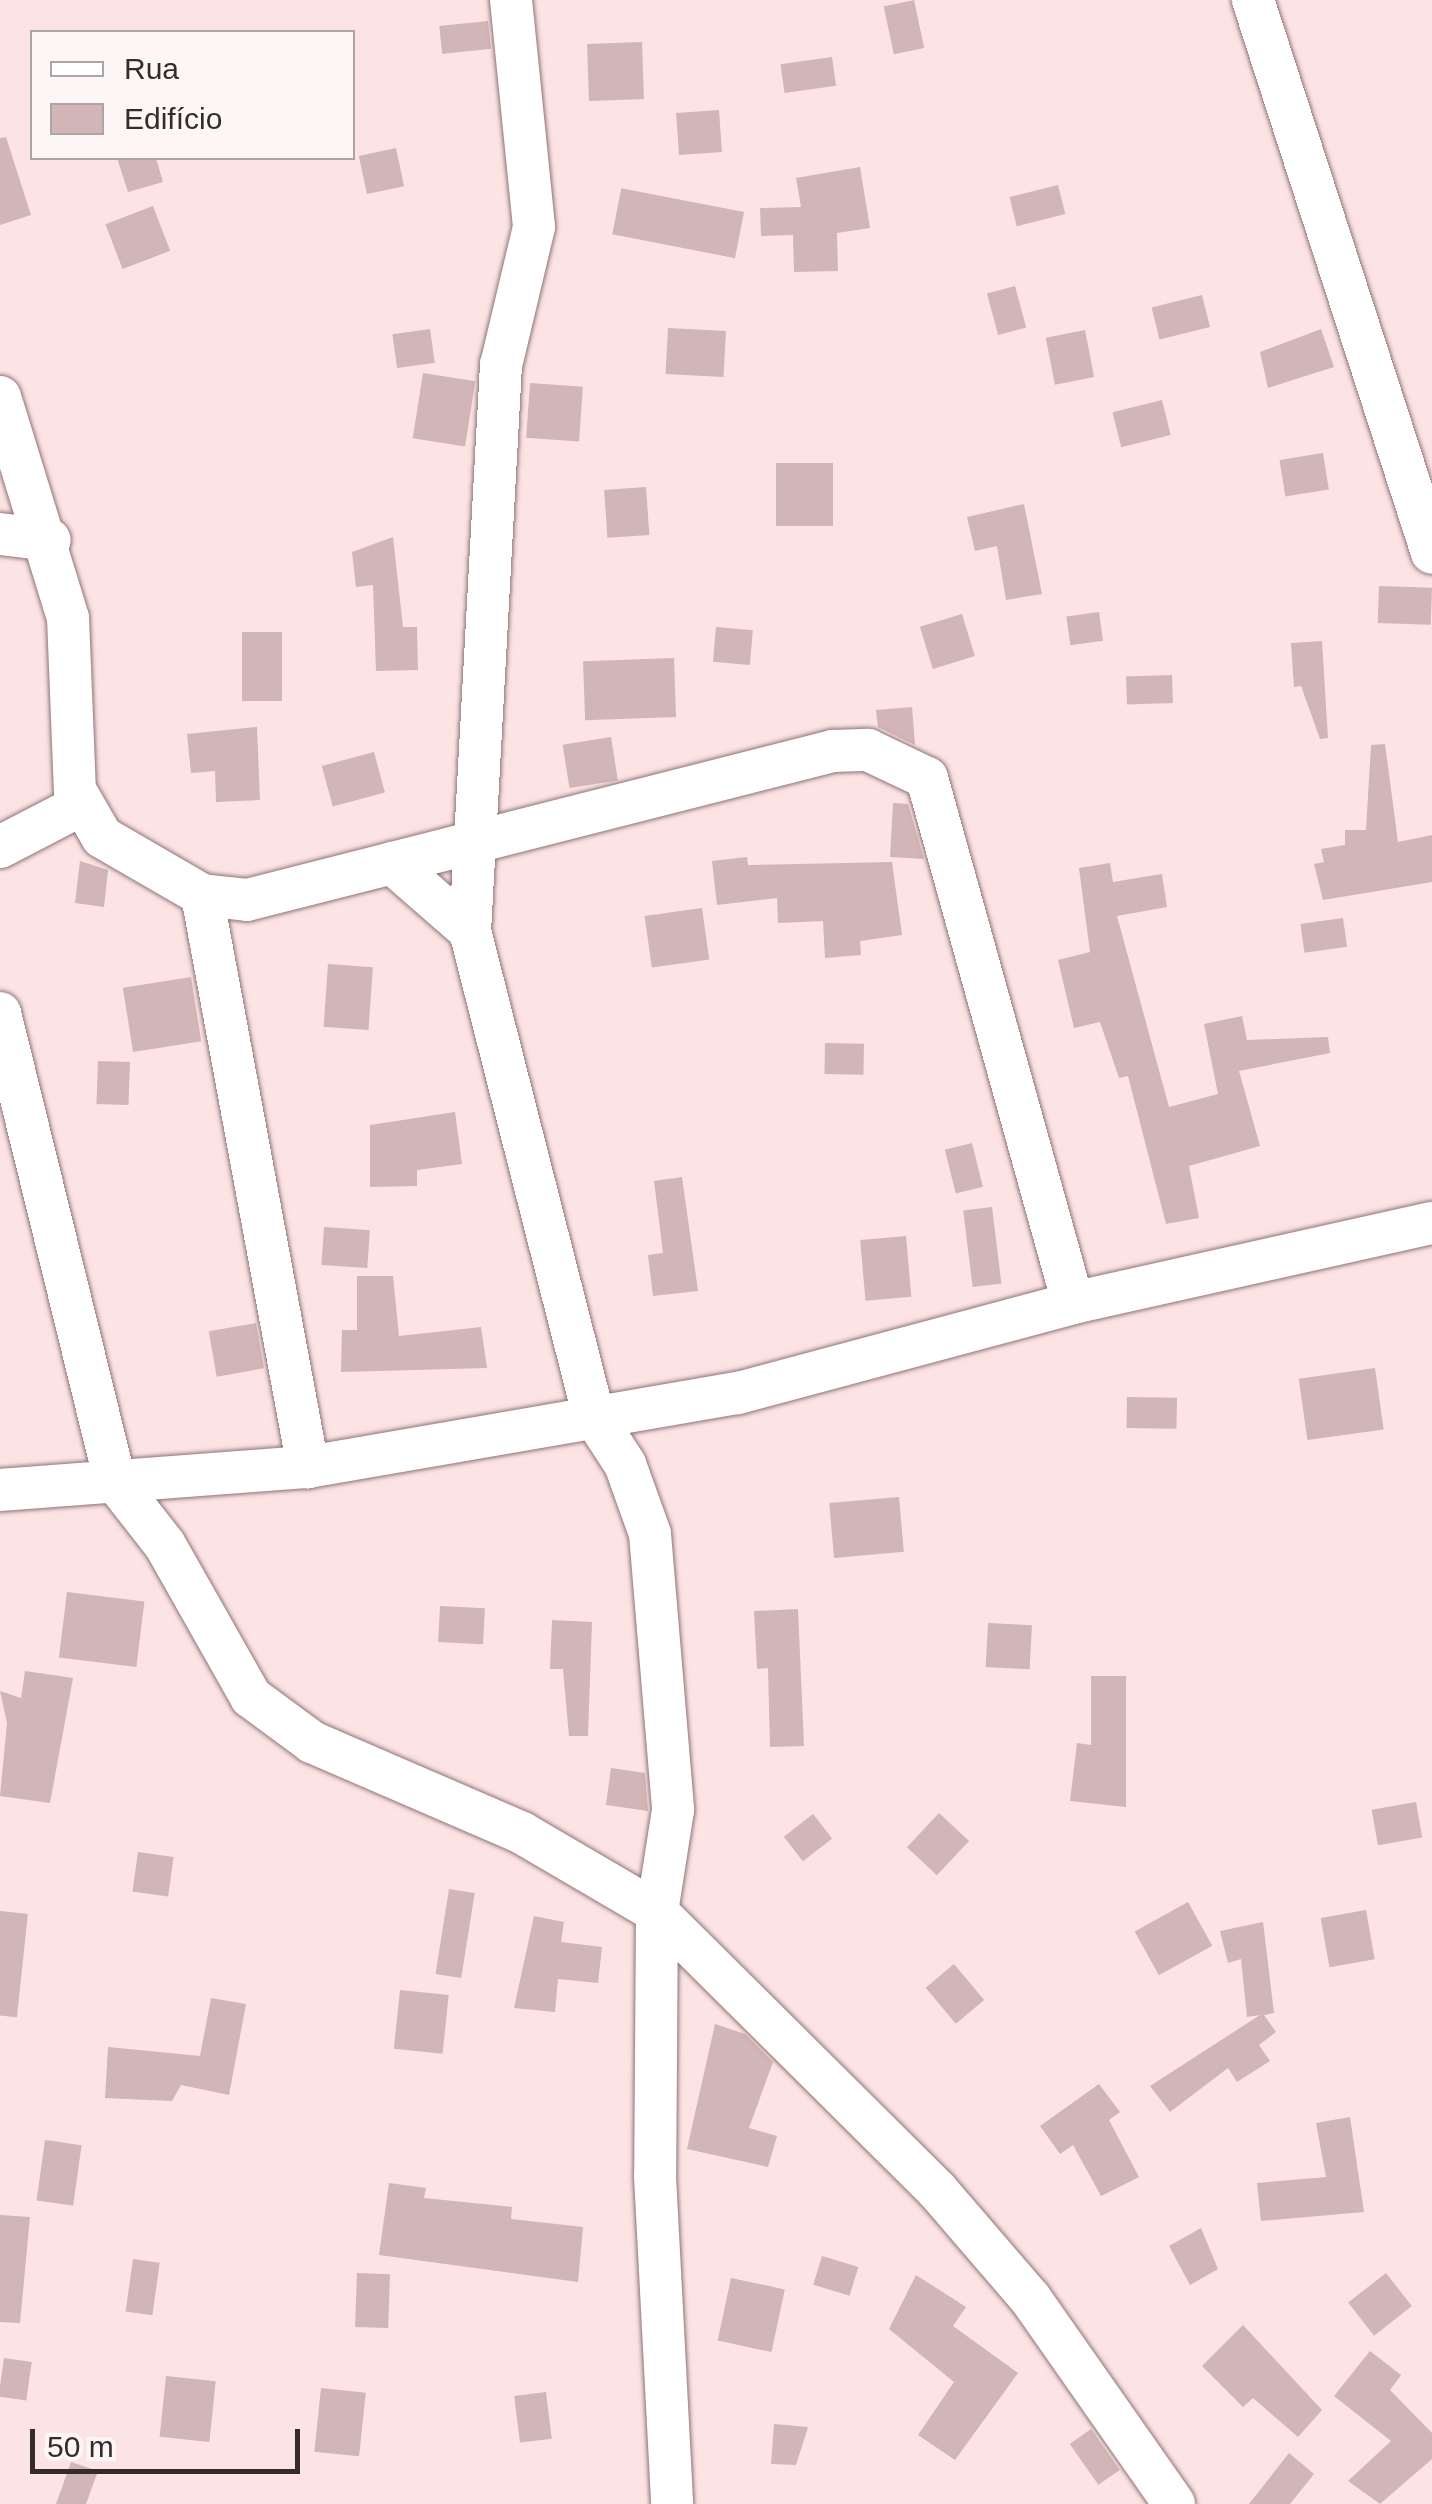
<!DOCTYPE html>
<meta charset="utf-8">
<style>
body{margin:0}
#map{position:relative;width:1432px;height:2504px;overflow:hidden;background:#fce3e4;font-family:Arial,sans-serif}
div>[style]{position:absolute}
.building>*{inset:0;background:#d2b5b6;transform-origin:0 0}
.roads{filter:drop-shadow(0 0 2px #8f7475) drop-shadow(0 0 2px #8f7475)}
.minor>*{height:42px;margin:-21px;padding:0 21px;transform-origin:21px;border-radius:21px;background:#fff}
span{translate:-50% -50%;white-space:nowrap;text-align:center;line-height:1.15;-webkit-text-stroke:8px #fcf6f6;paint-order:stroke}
.legend{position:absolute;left:30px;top:30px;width:325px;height:130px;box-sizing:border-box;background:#fcf6f6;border:2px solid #ada5a5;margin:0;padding:12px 18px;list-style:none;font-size:30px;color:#362b2b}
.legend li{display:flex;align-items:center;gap:20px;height:50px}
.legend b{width:50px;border:2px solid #ada5a5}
.scale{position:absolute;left:30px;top:2429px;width:270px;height:45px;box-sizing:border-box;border:5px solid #362b2b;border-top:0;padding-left:12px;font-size:30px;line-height:35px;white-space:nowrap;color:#362b2b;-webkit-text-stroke:8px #fcf6f6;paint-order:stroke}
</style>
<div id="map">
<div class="building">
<div style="left:914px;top:0;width:49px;height:31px;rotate:78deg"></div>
<div style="left:488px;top:21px;width:28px;height:49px;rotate:84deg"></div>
<div style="left:642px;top:42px;width:57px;height:55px;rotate:88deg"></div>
<div style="left:832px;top:57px;width:29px;height:52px;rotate:82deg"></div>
<div style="left:719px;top:110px;width:42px;height:43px;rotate:86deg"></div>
<div style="clip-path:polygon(6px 137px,31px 215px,0 225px,0 138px)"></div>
<div style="left:396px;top:148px;width:39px;height:38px;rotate:78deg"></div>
<div style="clip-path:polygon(117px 158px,156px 158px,163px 182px,128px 192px)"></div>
<div style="clip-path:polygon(860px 167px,870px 228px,837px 233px,838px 271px,794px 272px,793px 235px,761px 236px,760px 208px,801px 207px,796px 178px)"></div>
<div style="left:1058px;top:185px;width:30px;height:50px;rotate:76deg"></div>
<div style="left:153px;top:206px;width:48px;height:51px;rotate:69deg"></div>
<div style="left:744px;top:212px;width:47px;height:125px;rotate:101deg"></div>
<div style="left:1015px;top:286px;width:43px;height:29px;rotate:75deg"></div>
<div style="left:1202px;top:295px;width:33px;height:52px;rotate:76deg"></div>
<div style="left:668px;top:328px;width:58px;height:46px;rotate:3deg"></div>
<div style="left:430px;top:329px;width:34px;height:38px;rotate:82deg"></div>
<div style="clip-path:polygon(1321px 329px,1334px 367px,1268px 388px,1260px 352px)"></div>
<div style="left:1085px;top:330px;width:48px;height:40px;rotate:79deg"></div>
<div style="left:423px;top:373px;width:53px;height:66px;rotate:9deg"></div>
<div style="left:530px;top:383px;width:53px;height:55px;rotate:4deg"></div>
<div style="left:1162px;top:400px;width:36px;height:51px;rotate:76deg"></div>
<div style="left:1323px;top:453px;width:37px;height:44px;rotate:81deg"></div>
<div style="left:776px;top:463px;width:57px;height:63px"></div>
<div style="left:646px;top:487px;width:48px;height:42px;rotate:86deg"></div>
<div style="clip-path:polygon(1024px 504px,1042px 594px,1006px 600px,997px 546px,975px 551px,967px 517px)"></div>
<div style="clip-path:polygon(393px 537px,403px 627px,417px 627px,418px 670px,376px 671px,373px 585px,356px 587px,352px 552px)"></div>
<div style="left:1379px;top:586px;width:53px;height:37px;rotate:2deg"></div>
<div style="left:1099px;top:612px;width:29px;height:33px;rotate:82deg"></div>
<div style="left:962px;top:614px;width:44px;height:44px;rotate:73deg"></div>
<div style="left:716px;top:627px;width:37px;height:35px;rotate:5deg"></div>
<div style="left:242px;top:632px;width:40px;height:69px"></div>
<div style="clip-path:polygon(1322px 641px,1328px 738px,1320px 739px,1301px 686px,1294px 687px,1291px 643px)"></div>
<div style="left:674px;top:658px;width:59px;height:91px;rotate:88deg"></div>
<div style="left:1172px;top:675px;width:28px;height:46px;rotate:88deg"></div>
<div style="clip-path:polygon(912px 707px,915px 745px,878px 727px,876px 710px)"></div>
<div style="clip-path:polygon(257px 727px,260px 800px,216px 802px,215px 771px,191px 773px,187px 734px)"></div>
<div style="left:611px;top:737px;width:44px;height:49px;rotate:81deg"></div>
<div style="clip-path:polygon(1385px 744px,1398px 842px,1432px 835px,1432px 882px,1323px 900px,1314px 864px,1324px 862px,1321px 849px,1345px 845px,1345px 830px,1366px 830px,1371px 745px)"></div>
<div style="left:374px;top:752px;width:42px;height:54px;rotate:75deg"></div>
<div style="clip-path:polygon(893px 803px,908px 804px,924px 859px,890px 857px)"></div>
<div style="clip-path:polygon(747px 857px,748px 865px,892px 862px,902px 935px,860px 941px,861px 955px,825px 958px,823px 921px,778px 923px,777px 898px,717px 905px,712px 861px)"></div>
<div style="clip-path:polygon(80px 861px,108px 870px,104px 907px,75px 903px)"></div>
<div style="clip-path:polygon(1110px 863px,1113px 882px,1162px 874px,1167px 907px,1117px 916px,1169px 1107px,1218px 1094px,1204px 1024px,1242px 1016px,1247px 1040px,1328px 1037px,1330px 1053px,1239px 1071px,1260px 1146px,1189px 1166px,1199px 1218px,1166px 1224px,1128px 1076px,1119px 1078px,1100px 1022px,1074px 1028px,1058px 960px,1090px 952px,1079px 868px)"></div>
<div style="left:702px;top:908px;width:52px;height:58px;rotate:82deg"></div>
<div style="left:1343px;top:918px;width:29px;height:43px;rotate:82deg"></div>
<div style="left:328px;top:964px;width:45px;height:63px;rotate:4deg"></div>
<div style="left:191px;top:977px;width:65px;height:69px;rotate:81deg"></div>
<div style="left:825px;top:1043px;width:39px;height:31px;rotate:1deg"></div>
<div style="left:98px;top:1061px;width:32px;height:43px;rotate:2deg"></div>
<div style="clip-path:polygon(455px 1112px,462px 1164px,417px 1170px,417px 1186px,370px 1187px,370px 1125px)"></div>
<div style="left:972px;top:1143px;width:45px;height:28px;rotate:76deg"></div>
<div style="clip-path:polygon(682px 1177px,698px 1291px,653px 1296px,648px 1255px,663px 1253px,654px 1181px)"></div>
<div style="left:992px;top:1207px;width:77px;height:29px;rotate:83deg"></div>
<div style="left:324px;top:1227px;width:46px;height:38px;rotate:4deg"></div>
<div style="left:906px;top:1236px;width:61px;height:46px;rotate:85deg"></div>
<div style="clip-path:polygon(357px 1276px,393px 1276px,399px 1336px,481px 1327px,487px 1368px,341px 1372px,342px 1330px,357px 1330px)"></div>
<div style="left:256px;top:1323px;width:46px;height:48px;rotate:80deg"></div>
<div style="left:1375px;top:1368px;width:62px;height:77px;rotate:82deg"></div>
<div style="left:1127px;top:1397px;width:50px;height:31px;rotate:1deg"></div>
<div style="left:899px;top:1497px;width:55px;height:70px;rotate:85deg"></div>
<div style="left:67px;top:1592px;width:78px;height:66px;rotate:7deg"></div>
<div style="left:440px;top:1606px;width:45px;height:36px;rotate:3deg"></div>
<div style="clip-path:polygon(798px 1609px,804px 1746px,770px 1747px,768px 1668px,757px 1669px,754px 1611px)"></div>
<div style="clip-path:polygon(552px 1620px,592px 1622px,588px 1736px,569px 1736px,563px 1669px,550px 1669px)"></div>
<div style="left:988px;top:1623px;width:44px;height:44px;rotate:3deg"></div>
<div style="clip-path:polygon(25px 1671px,73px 1678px,50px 1803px,0 1796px,7px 1723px,0 1691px,21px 1698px)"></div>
<div style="clip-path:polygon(1091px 1676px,1126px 1676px,1126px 1807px,1070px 1801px,1077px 1743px,1091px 1745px)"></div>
<div style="clip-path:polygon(611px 1768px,645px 1773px,648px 1811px,606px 1805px)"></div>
<div style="left:1416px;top:1802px;width:36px;height:45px;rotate:80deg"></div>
<div style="left:939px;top:1813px;width:41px;height:47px;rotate:43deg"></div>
<div style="left:813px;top:1814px;width:31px;height:37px;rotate:52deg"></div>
<div style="left:138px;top:1852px;width:36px;height:40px;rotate:8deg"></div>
<div style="left:449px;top:1889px;width:26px;height:86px;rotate:9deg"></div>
<div style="left:1188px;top:1902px;width:50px;height:61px;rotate:61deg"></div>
<div style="left:1366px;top:1910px;width:50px;height:46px;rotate:80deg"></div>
<div style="left:0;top:1911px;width:28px;height:104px;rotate:6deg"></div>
<div style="clip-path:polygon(534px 1916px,564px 1922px,561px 1942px,602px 1947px,598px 1983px,558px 1979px,555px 2012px,514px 2008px)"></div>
<div style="clip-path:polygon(1263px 1922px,1274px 2013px,1264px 2015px,1276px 2032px,1259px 2045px,1270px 2061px,1237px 2082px,1228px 2068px,1170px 2112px,1150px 2086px,1260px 2015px,1247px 2017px,1241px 1959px,1228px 1963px,1220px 1931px)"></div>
<div style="left:954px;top:1964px;width:47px;height:37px;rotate:50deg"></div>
<div style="left:400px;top:1990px;width:49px;height:59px;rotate:6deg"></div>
<div style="clip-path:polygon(211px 1998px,246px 2004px,229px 2095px,181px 2085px,172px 2101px,105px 2098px,108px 2047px,200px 2056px)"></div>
<div style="clip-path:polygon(715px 2024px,745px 2034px,773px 2062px,749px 2128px,777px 2136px,768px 2167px,687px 2149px)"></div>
<div style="clip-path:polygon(1099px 2084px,1120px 2112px,1109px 2120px,1139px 2177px,1101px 2196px,1073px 2145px,1060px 2154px,1040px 2126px)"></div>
<div style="clip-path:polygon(1350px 2117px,1364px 2212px,1261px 2221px,1257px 2183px,1326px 2177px,1316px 2123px)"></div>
<div style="left:45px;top:2140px;width:37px;height:61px;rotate:8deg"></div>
<div style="clip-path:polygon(389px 2183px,426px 2188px,424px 2198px,512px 2207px,511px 2219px,583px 2227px,578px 2282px,379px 2255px)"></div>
<div style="clip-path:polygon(0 2215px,30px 2217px,20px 2323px,0 2322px)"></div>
<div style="clip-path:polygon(1201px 2228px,1218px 2269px,1190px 2285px,1169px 2246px)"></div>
<div style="left:822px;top:2256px;width:38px;height:30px;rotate:17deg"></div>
<div style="left:133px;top:2259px;width:27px;height:53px;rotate:8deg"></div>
<div style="left:357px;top:2273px;width:33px;height:54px;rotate:2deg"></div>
<div style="left:1386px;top:2273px;width:42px;height:48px;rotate:52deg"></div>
<div style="clip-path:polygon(916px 2275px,966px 2307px,953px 2326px,1018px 2373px,955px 2460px,918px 2435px,954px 2382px,889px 2329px)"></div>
<div style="left:731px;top:2278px;width:55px;height:64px;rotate:12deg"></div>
<div style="clip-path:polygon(1243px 2325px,1322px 2410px,1298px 2437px,1253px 2398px,1243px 2407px,1202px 2366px)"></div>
<div style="clip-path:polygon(1370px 2351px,1401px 2375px,1390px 2390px,1432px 2433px,1432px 2459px,1380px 2504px,1348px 2481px,1391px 2441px,1334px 2396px)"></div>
<div style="left:4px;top:2358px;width:28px;height:39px;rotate:8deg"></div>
<div style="left:166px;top:2376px;width:50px;height:61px;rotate:6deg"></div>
<div style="left:321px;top:2388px;width:45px;height:64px;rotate:6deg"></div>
<div style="left:546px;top:2392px;width:47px;height:32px;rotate:83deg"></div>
<div style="clip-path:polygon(774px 2424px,808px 2427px,796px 2465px,771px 2464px)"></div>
<div style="left:1091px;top:2429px;width:50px;height:26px;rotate:55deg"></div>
<div style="clip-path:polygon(1289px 2453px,1314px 2474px,1290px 2504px,1249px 2504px)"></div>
<div style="clip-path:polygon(71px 2462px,98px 2471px,86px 2504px,56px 2504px)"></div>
</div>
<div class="roads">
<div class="minor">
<div style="left:511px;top:0;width:228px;rotate:84.2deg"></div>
<div style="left:534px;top:227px;width:142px;rotate:103.4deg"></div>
<div style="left:501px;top:365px;width:567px;rotate:93.13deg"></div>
<div style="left:470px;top:931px;width:499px;rotate:75.7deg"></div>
<div style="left:593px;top:1415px;width:59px;rotate:56.9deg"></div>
<div style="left:625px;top:1464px;width:74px;rotate:70.3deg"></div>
<div style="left:650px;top:1534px;width:277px;rotate:85.2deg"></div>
<div style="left:673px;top:1810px;width:103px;rotate:98.9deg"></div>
<div style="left:657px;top:1912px;width:264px;rotate:90.4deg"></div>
<div style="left:655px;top:2176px;width:328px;rotate:87deg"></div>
<div style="left:1253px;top:0;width:581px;rotate:72.06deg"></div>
<div style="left:0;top:397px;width:231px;rotate:72.9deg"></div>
<div style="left:68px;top:618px;width:172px;rotate:87.7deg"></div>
<div style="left:75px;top:790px;width:54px;rotate:60.1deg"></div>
<div style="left:102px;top:837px;width:116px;rotate:30.1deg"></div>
<div style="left:202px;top:895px;width:45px;rotate:6.3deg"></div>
<div style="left:247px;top:900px;width:605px;rotate:-14.27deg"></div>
<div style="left:833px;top:751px;width:35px;rotate:-2deg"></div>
<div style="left:868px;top:750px;width:65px;rotate:25.4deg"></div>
<div style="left:927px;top:778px;width:545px;rotate:74.46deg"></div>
<div style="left:0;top:534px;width:50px;rotate:6.8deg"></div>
<div style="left:0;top:847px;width:93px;rotate:-27.4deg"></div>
<div style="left:392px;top:863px;width:103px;rotate:41.1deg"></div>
<div style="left:202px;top:895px;width:582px;rotate:79.5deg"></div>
<div style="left:0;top:1013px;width:482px;rotate:76.2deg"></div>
<div style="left:115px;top:1481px;width:81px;rotate:52deg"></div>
<div style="left:165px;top:1545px;width:175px;rotate:60.5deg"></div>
<div style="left:251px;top:1697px;width:76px;rotate:36.4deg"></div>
<div style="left:312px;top:1742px;width:229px;rotate:23.4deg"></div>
<div style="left:522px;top:1833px;width:156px;rotate:30.3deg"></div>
<div style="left:657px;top:1912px;width:395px;rotate:44.8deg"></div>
<div style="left:937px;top:2190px;width:143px;rotate:49.3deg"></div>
<div style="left:1030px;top:2298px;width:251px;rotate:55deg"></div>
<div style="left:0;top:1490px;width:309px;rotate:-4.3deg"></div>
<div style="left:308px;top:1467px;width:436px;rotate:-9.8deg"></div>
<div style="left:738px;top:1393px;width:347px;rotate:-15deg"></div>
<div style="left:1073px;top:1303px;width:368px;rotate:-12.6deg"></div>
</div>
</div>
<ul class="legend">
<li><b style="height:12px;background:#fff"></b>Rua</li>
<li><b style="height:28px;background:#d2b5b6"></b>Edifício</li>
</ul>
<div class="scale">50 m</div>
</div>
